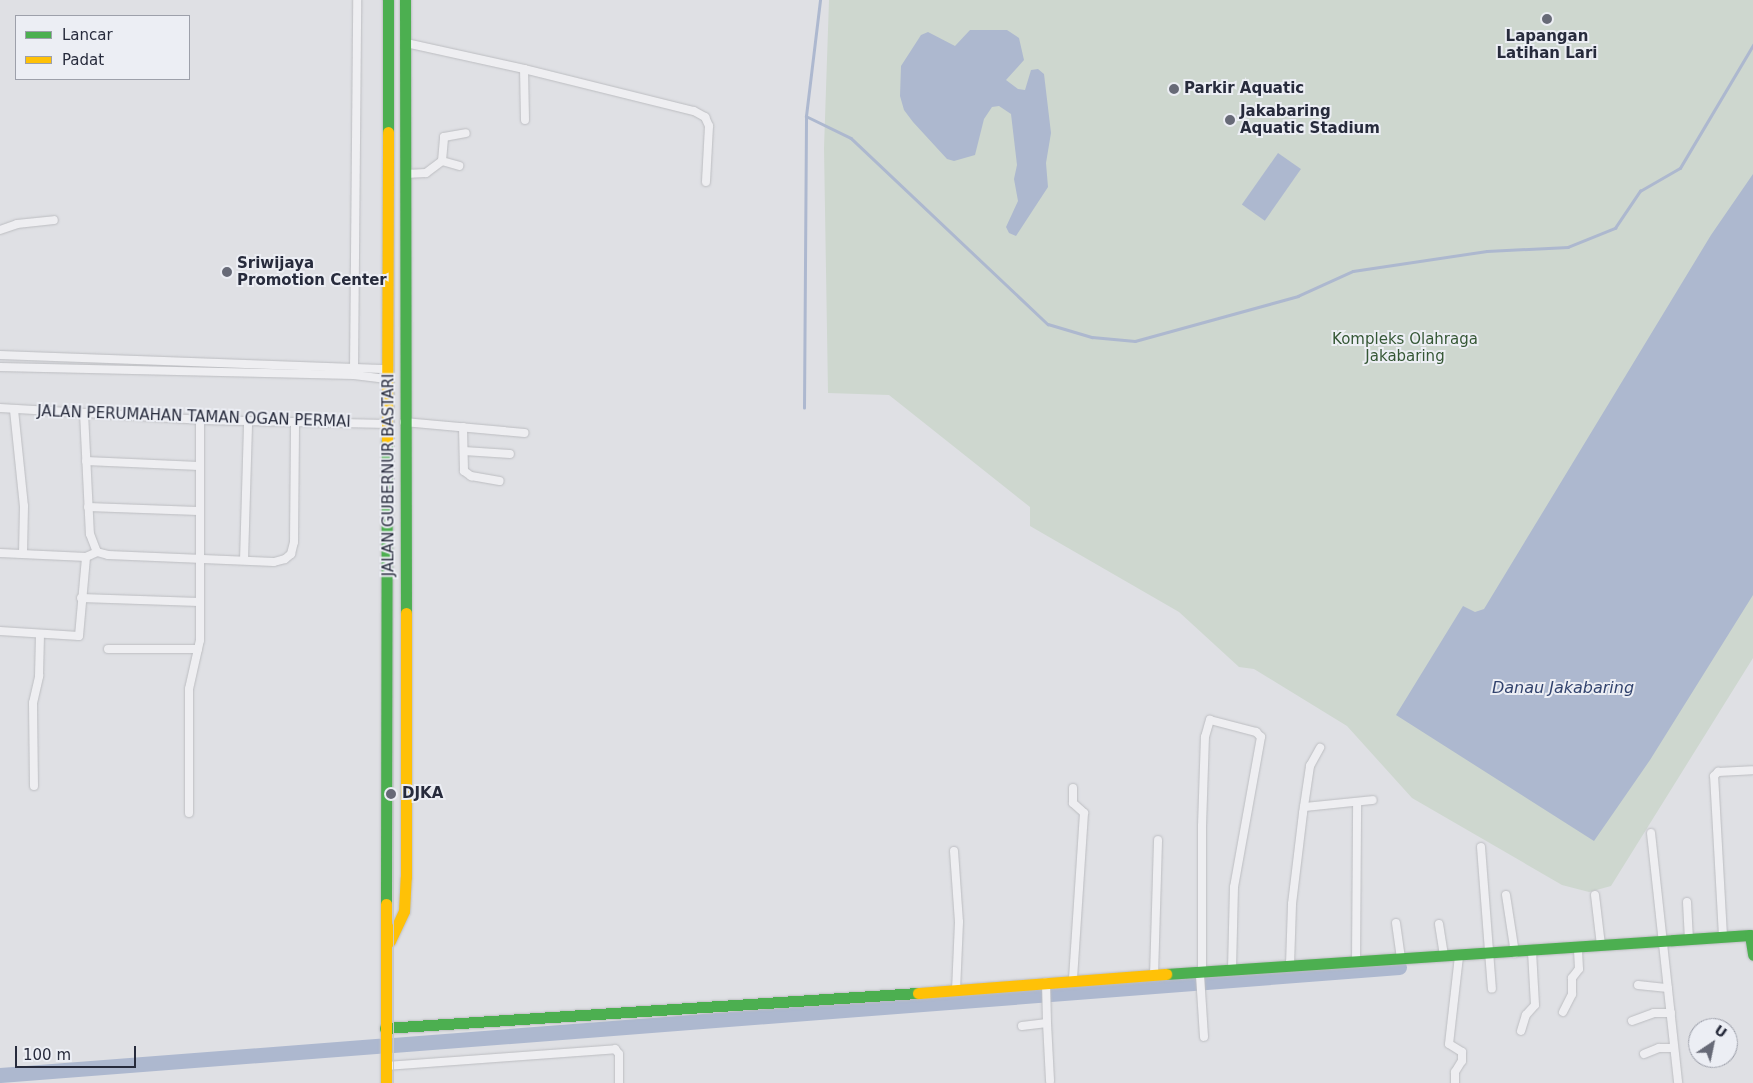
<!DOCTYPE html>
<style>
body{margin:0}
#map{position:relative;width:1753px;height:1083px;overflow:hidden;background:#dfe0e4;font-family:"DejaVu Sans",sans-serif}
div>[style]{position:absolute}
.green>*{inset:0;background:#ced7cf}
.water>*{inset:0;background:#adb8cf;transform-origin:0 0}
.stream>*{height:2.5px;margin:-1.25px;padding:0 1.25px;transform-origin:1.25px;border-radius:1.25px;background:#adb8cf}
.river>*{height:15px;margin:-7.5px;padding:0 7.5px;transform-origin:7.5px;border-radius:7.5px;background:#adb8cf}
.roads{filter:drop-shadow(0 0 1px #bcbdc1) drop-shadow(0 0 1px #bcbdc1)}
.street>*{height:8px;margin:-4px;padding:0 4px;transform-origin:4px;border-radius:4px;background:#eeeef1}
.fast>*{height:11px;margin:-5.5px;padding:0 5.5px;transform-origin:5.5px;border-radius:5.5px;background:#4caf50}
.slow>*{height:11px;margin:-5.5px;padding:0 5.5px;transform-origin:5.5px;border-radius:5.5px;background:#ffc107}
.tram>*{height:1px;margin:-0.5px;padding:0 0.5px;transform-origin:0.5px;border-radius:0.5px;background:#c7c8cc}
.dots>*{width:14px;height:14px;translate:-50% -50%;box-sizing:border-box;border:2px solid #eceef4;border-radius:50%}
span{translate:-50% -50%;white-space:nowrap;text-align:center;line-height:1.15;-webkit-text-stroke:4px #eceef4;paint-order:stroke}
.poi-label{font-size:15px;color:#272b3c;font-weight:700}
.left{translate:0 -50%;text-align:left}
.park-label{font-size:15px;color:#355735}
.street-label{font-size:15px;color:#272b3c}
.water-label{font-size:16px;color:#32436e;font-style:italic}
.legend{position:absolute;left:15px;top:15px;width:175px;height:65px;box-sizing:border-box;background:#eceef4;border:1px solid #9da0aa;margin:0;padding:6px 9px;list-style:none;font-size:15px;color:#272b3c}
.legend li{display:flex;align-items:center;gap:10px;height:25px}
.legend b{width:25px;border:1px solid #9da0aa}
.north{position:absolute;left:1688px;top:1018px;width:50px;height:50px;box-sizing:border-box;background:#eceef4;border:1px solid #9da0aa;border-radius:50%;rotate:34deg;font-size:14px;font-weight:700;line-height:20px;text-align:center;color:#272b3c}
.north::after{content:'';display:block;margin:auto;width:18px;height:22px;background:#676a77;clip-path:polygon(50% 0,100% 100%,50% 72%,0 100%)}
.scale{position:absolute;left:15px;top:1046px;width:121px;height:22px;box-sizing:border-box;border:2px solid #272b3c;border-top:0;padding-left:6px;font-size:15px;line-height:18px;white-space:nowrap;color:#272b3c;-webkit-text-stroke:4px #eceef4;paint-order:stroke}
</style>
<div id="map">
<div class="green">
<div style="clip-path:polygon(829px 0,1753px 0,1753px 658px,1611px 886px,1589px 892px,1562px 885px,1412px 798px,1347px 726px,1254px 669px,1239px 667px,1179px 612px,1030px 526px,1030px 507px,889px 395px,828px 393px,824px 148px)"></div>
</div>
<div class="water">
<div style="clip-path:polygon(970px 30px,1007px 30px,1019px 38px,1024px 60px,1006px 80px,1018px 89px,1025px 90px,1031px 70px,1038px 69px,1044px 74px,1051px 133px,1046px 163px,1048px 187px,1016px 236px,1009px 233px,1006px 227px,1018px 201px,1014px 179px,1017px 165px,1011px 114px,999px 106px,992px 107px,984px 119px,975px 155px,954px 161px,947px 159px,913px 122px,904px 110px,900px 96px,901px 66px,921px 35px,928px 32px,955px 46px)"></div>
<div style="left:1278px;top:153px;width:28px;height:63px;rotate:35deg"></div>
<div style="clip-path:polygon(1753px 174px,1753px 595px,1650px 760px,1594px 841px,1396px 715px,1463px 606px,1475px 612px,1484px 609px,1711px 235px)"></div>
</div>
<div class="stream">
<div style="left:806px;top:116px;width:50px;rotate:26.1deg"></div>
<div style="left:851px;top:138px;width:271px;rotate:43.4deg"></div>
<div style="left:1048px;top:324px;width:46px;rotate:16.5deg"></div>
<div style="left:1092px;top:337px;width:43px;rotate:5.3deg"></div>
<div style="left:1135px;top:341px;width:169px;rotate:-15.4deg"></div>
<div style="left:1298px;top:296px;width:60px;rotate:-24.4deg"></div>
<div style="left:1353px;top:271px;width:135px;rotate:-8.5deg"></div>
<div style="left:1487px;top:251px;width:81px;rotate:-2.8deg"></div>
<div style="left:1568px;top:247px;width:51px;rotate:-22deg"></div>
<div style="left:1615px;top:228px;width:45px;rotate:-56deg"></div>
<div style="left:1640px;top:191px;width:46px;rotate:-29.9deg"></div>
<div style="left:1680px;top:168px;width:143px;rotate:-59.3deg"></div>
<div style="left:804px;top:408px;width:292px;rotate:-89.6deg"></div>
<div style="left:806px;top:116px;width:117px;rotate:-83.1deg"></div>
</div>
<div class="river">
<div style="left:393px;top:1045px;width:1009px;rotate:-4.43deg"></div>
<div style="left:0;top:1075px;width:380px;rotate:-4.4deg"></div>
</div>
<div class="roads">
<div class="street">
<div style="left:406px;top:43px;width:121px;rotate:12.4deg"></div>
<div style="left:525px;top:120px;width:51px;rotate:-91.1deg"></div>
<div style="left:524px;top:69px;width:175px;rotate:13.9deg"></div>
<div style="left:694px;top:111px;width:13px;rotate:29deg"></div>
<div style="left:705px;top:117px;width:10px;rotate:66deg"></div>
<div style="left:709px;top:126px;width:56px;rotate:93.1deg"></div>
<div style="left:442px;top:161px;width:24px;rotate:-85deg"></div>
<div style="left:444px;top:137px;width:22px;rotate:-10deg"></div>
<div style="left:405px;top:174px;width:21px;rotate:-3deg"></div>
<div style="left:426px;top:173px;width:20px;rotate:-37deg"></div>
<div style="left:442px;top:161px;width:18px;rotate:16deg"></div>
<div style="left:0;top:230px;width:18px;rotate:-19deg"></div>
<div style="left:17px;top:224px;width:37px;rotate:-6deg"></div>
<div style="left:0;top:355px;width:389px;rotate:2.1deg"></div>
<div style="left:0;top:367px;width:354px;rotate:1.3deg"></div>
<div style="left:354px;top:375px;width:35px;rotate:7deg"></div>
<div style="left:354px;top:370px;width:370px;rotate:-89.5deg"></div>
<div style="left:0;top:408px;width:200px;rotate:3.4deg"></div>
<div style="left:200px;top:420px;width:188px;rotate:1.2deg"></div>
<div style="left:14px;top:410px;width:97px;rotate:84.1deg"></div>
<div style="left:24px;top:506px;width:48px;rotate:91.2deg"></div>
<div style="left:84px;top:413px;width:121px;rotate:87.2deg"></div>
<div style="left:90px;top:534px;width:19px;rotate:69deg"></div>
<div style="left:97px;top:552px;width:11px;rotate:15deg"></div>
<div style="left:108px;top:555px;width:166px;rotate:2.4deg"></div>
<div style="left:274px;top:562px;width:11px;rotate:-15deg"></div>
<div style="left:285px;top:559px;width:8px;rotate:-40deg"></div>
<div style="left:291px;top:554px;width:12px;rotate:-76deg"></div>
<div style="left:294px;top:542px;width:118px;rotate:-89.5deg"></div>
<div style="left:404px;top:422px;width:121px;rotate:5.2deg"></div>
<div style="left:463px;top:427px;width:44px;rotate:88.7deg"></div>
<div style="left:464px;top:471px;width:9px;rotate:36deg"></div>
<div style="left:471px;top:476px;width:29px;rotate:10deg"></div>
<div style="left:464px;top:451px;width:46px;rotate:3.7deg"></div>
<div style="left:86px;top:461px;width:113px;rotate:2.5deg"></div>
<div style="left:88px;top:507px;width:110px;rotate:2.1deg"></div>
<div style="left:0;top:553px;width:86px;rotate:2.7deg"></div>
<div style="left:244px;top:560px;width:138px;rotate:-88.3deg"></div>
<div style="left:81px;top:598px;width:118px;rotate:1.9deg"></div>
<div style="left:0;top:631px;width:79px;rotate:3.6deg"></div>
<div style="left:79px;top:636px;width:79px;rotate:-84.9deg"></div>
<div style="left:86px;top:557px;width:12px;rotate:-24deg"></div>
<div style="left:108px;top:649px;width:90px"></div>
<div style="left:34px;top:786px;width:83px;rotate:-90.7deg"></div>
<div style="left:33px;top:703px;width:28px;rotate:-77deg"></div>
<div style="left:39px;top:676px;width:42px;rotate:-88.6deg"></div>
<div style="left:1073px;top:788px;width:15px;rotate:90deg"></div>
<div style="left:1073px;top:803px;width:15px;rotate:42deg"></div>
<div style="left:1084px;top:813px;width:167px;rotate:93.8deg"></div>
<div style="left:1304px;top:807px;width:69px;rotate:-5.8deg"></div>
<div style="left:189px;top:813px;width:124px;rotate:-90deg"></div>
<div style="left:189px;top:689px;width:50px;rotate:-77.3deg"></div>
<div style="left:200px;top:640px;width:220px;rotate:-90deg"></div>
<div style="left:1651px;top:833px;width:251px;rotate:83.8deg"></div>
<div style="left:1481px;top:847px;width:142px;rotate:85.6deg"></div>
<div style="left:954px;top:851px;width:71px;rotate:86deg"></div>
<div style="left:959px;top:922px;width:70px;rotate:92.5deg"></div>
<div style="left:1506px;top:895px;width:59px;rotate:81.2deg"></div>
<div style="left:1595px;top:895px;width:50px;rotate:83.2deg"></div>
<div style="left:1687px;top:902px;width:36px;rotate:87deg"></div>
<div style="left:1396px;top:923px;width:37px;rotate:82deg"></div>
<div style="left:1439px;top:924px;width:33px;rotate:81deg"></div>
<div style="left:1723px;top:936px;width:160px;rotate:-93.2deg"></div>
<div style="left:1714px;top:776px;width:6px;rotate:-45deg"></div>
<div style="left:1718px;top:772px;width:34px;rotate:-3deg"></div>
<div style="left:1356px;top:963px;width:161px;rotate:-89.6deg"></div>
<div style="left:1290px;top:965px;width:61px;rotate:-88.1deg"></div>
<div style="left:1292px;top:904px;width:92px;rotate:-83.1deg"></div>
<div style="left:1303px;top:813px;width:48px;rotate:-81.5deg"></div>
<div style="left:1310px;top:766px;width:21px;rotate:-61deg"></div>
<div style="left:1202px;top:972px;width:146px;rotate:-90deg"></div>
<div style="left:1202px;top:826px;width:89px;rotate:-88.1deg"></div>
<div style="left:1205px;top:737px;width:18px;rotate:-74deg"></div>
<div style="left:1210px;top:720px;width:48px;rotate:14.6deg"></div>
<div style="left:1256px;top:732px;width:7px;rotate:45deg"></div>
<div style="left:1261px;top:737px;width:152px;rotate:100.2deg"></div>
<div style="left:1234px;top:887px;width:83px;rotate:91.4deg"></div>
<div style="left:1200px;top:975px;width:62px;rotate:86.3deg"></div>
<div style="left:1154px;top:976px;width:136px;rotate:-88.3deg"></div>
<div style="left:1638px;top:985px;width:30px;rotate:6deg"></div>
<div style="left:1563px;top:1012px;width:20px;rotate:-63deg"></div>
<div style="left:1572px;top:994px;width:16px;rotate:-90deg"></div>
<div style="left:1572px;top:978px;width:11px;rotate:-52deg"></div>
<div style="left:1579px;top:969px;width:22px;rotate:-93deg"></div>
<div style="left:1632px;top:1021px;width:23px;rotate:-20deg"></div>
<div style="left:1654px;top:1013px;width:17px"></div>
<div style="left:1047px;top:1023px;width:58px;rotate:87deg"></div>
<div style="left:1022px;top:1026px;width:25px;rotate:-7deg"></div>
<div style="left:1047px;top:1023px;width:41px;rotate:-91.4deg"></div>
<div style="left:1521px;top:1031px;width:17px;rotate:-73deg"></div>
<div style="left:1526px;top:1015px;width:13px;rotate:-48deg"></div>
<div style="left:1535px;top:1005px;width:54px;rotate:-93.2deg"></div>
<div style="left:1644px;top:1054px;width:16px;rotate:-22deg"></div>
<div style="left:1659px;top:1048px;width:15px"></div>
<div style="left:386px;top:1066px;width:230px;rotate:-4.2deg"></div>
<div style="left:615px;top:1049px;width:6px;rotate:51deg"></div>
<div style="left:619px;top:1054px;width:29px;rotate:90deg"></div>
<div style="left:1455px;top:1083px;width:11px;rotate:-90deg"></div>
<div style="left:1455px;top:1072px;width:13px;rotate:-58deg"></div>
<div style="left:1462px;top:1061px;width:9px;rotate:-90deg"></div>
<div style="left:1462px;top:1052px;width:15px;rotate:-148deg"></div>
<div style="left:1449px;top:1044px;width:89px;rotate:-83.5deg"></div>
</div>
<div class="fast">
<div style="left:405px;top:0;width:613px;rotate:89.91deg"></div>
<div style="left:388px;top:132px;width:132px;rotate:-90deg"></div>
<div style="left:386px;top:904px;width:464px;rotate:-89.9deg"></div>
<div style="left:1166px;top:974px;width:585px;rotate:-3.82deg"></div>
<div style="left:1750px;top:935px;width:20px;rotate:81deg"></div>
<div style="left:385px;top:1028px;width:534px;rotate:-3.76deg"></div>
</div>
<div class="slow">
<div style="left:387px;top:440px;width:308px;rotate:-89.8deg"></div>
<div style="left:390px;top:941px;width:33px;rotate:-65deg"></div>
<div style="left:404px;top:911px;width:34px;rotate:-87deg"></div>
<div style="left:406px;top:877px;width:264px;rotate:-90deg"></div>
<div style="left:918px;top:993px;width:249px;rotate:-4.4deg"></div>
<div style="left:386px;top:1083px;width:179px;rotate:-90deg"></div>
</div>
</div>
<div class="tram">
<div style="left:393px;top:1083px;width:1083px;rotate:-89.95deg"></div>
</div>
<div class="dots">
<div style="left:1547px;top:19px;background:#676a77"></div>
<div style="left:1174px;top:89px;background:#676a77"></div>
<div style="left:1230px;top:120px;background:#676a77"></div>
<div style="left:227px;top:272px;background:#676a77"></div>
<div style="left:391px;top:794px;background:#676a77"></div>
</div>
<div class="poi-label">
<span style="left:1547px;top:45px">Lapangan<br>Latihan Lari</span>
<span class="left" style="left:1184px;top:89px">Parkir Aquatic</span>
<span class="left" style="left:1240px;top:120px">Jakabaring<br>Aquatic Stadium</span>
<span class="left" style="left:237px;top:272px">Sriwijaya<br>Promotion Center</span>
<span class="left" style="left:402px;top:794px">DJKA</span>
</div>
<div class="park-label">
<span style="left:1405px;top:348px">Kompleks Olahraga<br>Jakabaring</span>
</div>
<div class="street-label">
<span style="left:194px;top:417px;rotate:2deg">JALAN PERUMAHAN TAMAN OGAN PERMAI</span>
<span style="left:389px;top:475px;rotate:-90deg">JALAN GUBERNUR BASTARI</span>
</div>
<div class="water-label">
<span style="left:1563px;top:688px">Danau Jakabaring</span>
</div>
<ul class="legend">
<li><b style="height:6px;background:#4caf50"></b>Lancar</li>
<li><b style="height:6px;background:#ffc107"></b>Padat</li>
</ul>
<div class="north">U</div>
<div class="scale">100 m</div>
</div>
